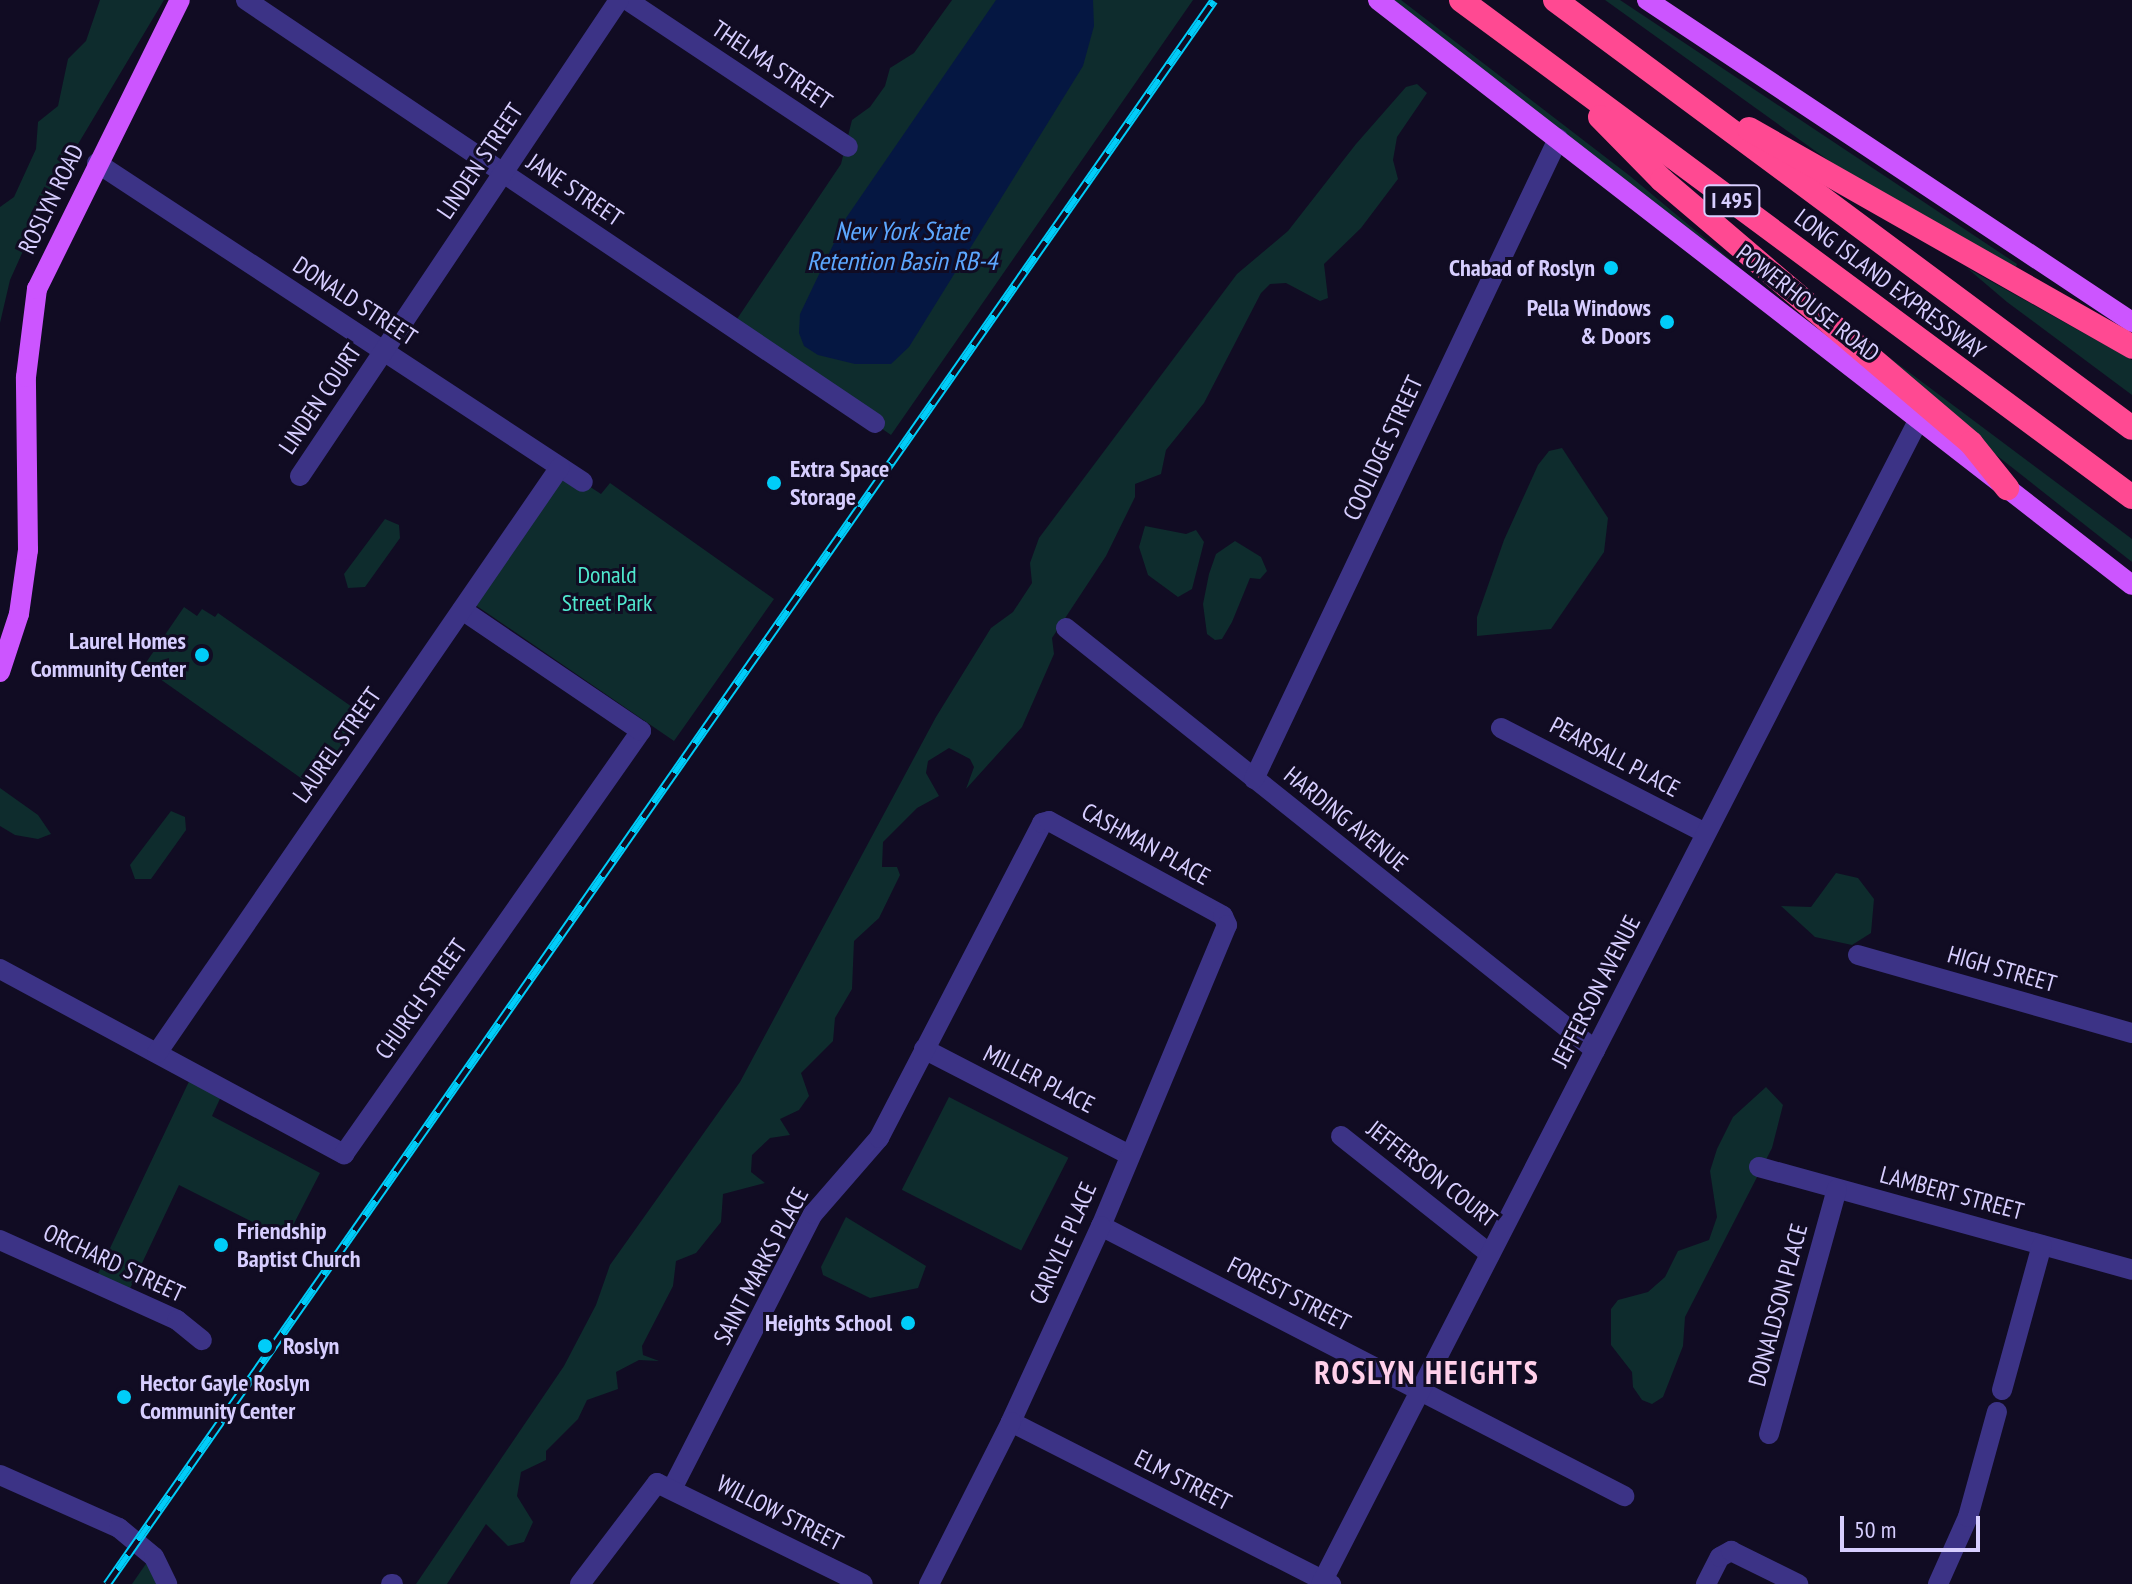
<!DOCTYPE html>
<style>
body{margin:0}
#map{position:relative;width:2132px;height:1584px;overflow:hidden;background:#110c23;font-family:"PT Sans Narrow",sans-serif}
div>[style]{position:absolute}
.green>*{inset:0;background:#0e2c2d;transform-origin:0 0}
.water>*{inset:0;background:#051742}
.minor>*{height:20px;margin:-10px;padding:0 10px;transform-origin:10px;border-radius:10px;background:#3c3386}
.major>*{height:20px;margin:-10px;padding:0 10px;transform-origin:10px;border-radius:10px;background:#c5f}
.highway>*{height:24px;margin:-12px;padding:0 12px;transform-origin:12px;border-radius:12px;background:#ff4992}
.rail>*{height:9px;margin-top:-4.5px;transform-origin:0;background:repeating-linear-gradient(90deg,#110c23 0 18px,#00cdf9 0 36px);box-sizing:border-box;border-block:2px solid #00cdf9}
.dots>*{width:22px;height:22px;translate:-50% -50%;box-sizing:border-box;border:4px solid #110c23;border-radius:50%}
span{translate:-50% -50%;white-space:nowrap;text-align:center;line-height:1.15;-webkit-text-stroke:6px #110c23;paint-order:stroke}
.shield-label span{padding:2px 6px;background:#110c23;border:2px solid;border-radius:6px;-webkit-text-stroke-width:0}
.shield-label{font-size:22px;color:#d7ceff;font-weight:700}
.street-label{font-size:24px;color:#d7ceff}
.poi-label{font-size:24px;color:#d7ceff;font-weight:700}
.right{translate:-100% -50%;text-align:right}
.left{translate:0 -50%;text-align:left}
.park-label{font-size:24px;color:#50e8ce}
.water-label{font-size:26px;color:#5ca7ff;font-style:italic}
.district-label{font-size:32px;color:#ffd0ea;font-weight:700;letter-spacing:2px}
.scale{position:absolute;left:1840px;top:1516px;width:140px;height:36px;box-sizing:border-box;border:4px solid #d7ceff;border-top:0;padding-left:10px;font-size:24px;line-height:28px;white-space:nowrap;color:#d7ceff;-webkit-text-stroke:6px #110c23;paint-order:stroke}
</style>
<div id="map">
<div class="green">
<div style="clip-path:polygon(100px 0,164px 0,50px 191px,10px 280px,0 323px,0 207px,14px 197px,36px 149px,38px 122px,58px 106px,68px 59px,86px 41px)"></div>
<div style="clip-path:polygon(952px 0,1193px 0,891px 435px,733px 325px,841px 164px,852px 120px,870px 107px,885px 86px,890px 68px,914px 53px)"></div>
<div style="clip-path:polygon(1390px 0,1401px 0,1630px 176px,1794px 313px)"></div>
<div style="clip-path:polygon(1605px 0,1620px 0,2017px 264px,2015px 271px,1867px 188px)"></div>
<div style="clip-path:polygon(1417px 84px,1427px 93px,1397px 137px,1393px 160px,1398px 179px,1361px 228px,1324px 264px,1328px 298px,1320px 301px,1286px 283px,1270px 284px,1261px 293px,1204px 403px,1166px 450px,1161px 474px,1135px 484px,1135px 497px,1106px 556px,1052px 638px,1054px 654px,1022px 727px,966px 789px,974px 767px,970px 759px,949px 748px,928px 761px,926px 773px,939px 796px,917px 808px,883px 842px,882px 867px,897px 867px,900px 875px,879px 918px,854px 941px,852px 989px,835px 1018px,833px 1041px,801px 1073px,809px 1096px,799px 1110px,780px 1119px,790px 1135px,770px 1138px,752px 1155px,751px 1172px,765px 1183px,723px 1194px,721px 1222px,696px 1253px,676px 1261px,673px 1286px,642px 1346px,643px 1355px,659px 1361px,639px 1360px,616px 1372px,618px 1389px,587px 1400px,578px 1419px,546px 1451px,546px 1460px,521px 1472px,517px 1496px,533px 1522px,524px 1542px,508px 1546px,486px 1524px,447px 1584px,416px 1584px,564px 1366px,596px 1305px,610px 1265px,740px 1082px,936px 717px,991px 628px,1013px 612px,1032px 583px,1030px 563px,1039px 538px,1237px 274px,1288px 231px,1356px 144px,1406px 87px)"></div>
<div style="clip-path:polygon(1967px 268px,2132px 360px,2132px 395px,2007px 302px)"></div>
<div style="clip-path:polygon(1866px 340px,2132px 539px,2132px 562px,1972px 436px)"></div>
<div style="clip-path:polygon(1562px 448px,1608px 518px,1604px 552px,1551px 629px,1477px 636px,1477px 617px,1504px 540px,1538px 465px,1549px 451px)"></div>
<div style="clip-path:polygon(560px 467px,601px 494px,610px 483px,774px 599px,674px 741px,471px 602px)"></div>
<div style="clip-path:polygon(385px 519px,399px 525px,400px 538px,365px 587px,348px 588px,344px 574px)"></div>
<div style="clip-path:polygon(1145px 526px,1186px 534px,1196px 530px,1204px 542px,1192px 589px,1178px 597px,1148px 575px,1139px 547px)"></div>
<div style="clip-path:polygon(1235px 541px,1261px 557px,1267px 571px,1260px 579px,1250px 578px,1232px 622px,1222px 639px,1215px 640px,1207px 634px,1203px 604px,1209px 574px,1216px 554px)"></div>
<div style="clip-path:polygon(184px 607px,197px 616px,202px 609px,215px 617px,218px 613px,365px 716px,315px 788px,143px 667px)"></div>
<div style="clip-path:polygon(0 788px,38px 815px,51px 834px,38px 839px,15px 835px,0 826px)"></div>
<div style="clip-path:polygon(171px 811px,185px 817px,186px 830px,151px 879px,135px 879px,130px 865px)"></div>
<div style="clip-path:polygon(1836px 873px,1858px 878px,1874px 899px,1871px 933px,1852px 945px,1815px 937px,1781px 906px,1811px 907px)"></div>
<div style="clip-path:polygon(193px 1073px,224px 1090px,212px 1116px,320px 1173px,286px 1239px,179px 1185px,126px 1297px,94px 1282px)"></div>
<div style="clip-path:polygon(1766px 1087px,1783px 1105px,1772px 1148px,1685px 1317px,1683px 1346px,1663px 1397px,1652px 1404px,1642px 1400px,1633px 1387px,1632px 1372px,1611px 1345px,1611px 1309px,1618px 1300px,1648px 1292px,1665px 1277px,1678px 1251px,1709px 1240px,1717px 1217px,1710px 1171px,1717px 1149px,1733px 1117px)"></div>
<div style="left:949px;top:1097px;width:134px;height:104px;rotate:27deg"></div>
<div style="clip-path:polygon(846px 1217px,926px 1266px,918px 1288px,870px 1298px,823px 1275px,821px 1267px)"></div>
<div style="clip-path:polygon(152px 1555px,167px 1584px,132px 1584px)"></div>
</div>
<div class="water">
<div style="clip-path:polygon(996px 0,1093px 0,1094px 26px,1083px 66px,909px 347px,891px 364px,855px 364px,818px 355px,804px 346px,799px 333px,800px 314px,846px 218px)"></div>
</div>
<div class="minor">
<div style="left:246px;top:0;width:758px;rotate:33.92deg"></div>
<div style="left:627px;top:0;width:265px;rotate:33.6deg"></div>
<div style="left:97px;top:163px;width:581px;rotate:33.28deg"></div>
<div style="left:300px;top:476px;width:573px;rotate:-56.17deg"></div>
<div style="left:1066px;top:628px;width:677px;rotate:38.58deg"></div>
<div style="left:1501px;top:728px;width:229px;rotate:27.2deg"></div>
<div style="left:1254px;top:779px;width:709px;rotate:-64.59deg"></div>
<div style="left:1858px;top:955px;width:285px;rotate:15.9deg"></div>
<div style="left:0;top:969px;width:391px;rotate:28.3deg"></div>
<div style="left:344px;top:1154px;width:517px;rotate:-54.93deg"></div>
<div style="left:641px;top:731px;width:216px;rotate:-145.9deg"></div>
<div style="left:924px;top:1049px;width:231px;rotate:27.3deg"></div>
<div style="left:157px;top:1053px;width:711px;rotate:-55.48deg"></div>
<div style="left:1341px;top:1136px;width:190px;rotate:38.4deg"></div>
<div style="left:1759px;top:1167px;width:387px;rotate:15.4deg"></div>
<div style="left:1101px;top:1226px;width:589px;rotate:27.31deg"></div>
<div style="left:0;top:1240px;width:194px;rotate:24.3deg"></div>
<div style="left:177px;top:1320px;width:32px;rotate:39deg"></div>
<div style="left:2002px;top:1390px;width:150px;rotate:-74.6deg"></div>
<div style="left:1011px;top:1422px;width:359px;rotate:26.9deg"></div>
<div style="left:1769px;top:1434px;width:254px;rotate:-74.5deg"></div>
<div style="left:0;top:1475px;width:130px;rotate:24deg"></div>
<div style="left:119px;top:1528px;width:45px;rotate:39.6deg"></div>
<div style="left:154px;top:1557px;width:30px;rotate:64deg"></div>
<div style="left:673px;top:1487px;width:307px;rotate:-62.9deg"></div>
<div style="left:813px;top:1214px;width:101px;rotate:-49deg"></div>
<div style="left:879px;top:1138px;width:355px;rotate:-62.6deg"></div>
<div style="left:1042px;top:823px;width:7px;rotate:-16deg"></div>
<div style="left:1049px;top:821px;width:198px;rotate:28.6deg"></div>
<div style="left:1223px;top:916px;width:10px;rotate:66deg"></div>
<div style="left:1227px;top:925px;width:326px;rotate:112.7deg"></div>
<div style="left:1101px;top:1226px;width:216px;rotate:114.7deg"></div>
<div style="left:1011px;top:1422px;width:182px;rotate:116.8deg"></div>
<div style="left:391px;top:1584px;width:2px"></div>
<div style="left:580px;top:1584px;width:127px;rotate:-52.7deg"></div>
<div style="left:657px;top:1483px;width:229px;rotate:26.1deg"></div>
<div style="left:1321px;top:1584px;width:1307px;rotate:-62.83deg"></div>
<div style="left:1706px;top:1584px;width:30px;rotate:-63deg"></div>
<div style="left:1720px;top:1557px;width:13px;rotate:-29deg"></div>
<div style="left:1731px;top:1551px;width:75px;rotate:26.2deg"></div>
<div style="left:1938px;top:1584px;width:73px;rotate:-65.9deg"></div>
<div style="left:1968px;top:1517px;width:109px;rotate:-74.6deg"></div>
</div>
<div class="major">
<div style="left:1378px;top:0;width:954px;rotate:37.81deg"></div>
<div style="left:1647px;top:0;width:582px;rotate:33.58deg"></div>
<div style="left:0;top:672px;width:61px;rotate:-71.9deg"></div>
<div style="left:19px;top:614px;width:65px;rotate:-82deg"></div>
<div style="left:28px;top:550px;width:173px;rotate:-90.7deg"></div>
<div style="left:26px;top:377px;width:89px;rotate:-82.9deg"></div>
<div style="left:37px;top:289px;width:322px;rotate:-63.7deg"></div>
</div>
<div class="highway">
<div style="left:1461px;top:0;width:835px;rotate:36.53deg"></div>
<div style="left:1555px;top:0;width:718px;rotate:36.57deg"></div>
<div style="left:1600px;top:117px;width:88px;rotate:45.5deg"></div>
<div style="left:1662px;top:180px;width:406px;rotate:40.4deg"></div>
<div style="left:1971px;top:443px;width:58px;rotate:51.3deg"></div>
<div style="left:1749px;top:129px;width:441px;rotate:29.6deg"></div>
</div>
<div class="rail">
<div style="left:107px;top:1584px;width:1932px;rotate:-55.05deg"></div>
</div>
<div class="dots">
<div style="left:1611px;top:268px;background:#00cdf9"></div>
<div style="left:1667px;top:322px;background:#00cdf9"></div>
<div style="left:774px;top:483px;background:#00cdf9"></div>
<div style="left:202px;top:655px;background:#00cdf9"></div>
<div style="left:221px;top:1245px;background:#00cdf9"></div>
<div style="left:908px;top:1323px;background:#00cdf9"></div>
<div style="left:265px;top:1346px;background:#00cdf9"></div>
<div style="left:124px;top:1397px;background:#00cdf9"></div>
</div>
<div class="shield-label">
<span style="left:1732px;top:201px">I 495</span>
</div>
<div class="street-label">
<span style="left:772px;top:65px;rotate:34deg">THELMA STREET</span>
<span style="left:480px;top:161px;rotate:-56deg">LINDEN STREET</span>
<span style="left:575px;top:190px;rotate:34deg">JANE STREET</span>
<span style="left:51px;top:199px;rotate:-64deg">ROSLYN ROAD</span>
<span style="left:1890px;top:284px;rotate:37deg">LONG ISLAND EXPRESSWAY</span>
<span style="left:355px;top:301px;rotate:33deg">DONALD STREET</span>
<span style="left:1808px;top:303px;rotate:38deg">POWERHOUSE ROAD</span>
<span style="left:320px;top:399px;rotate:-56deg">LINDEN COURT</span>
<span style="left:1383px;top:448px;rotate:-65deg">COOLIDGE STREET</span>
<span style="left:337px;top:745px;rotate:-55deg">LAUREL STREET</span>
<span style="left:1615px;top:757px;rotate:28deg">PEARSALL PLACE</span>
<span style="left:1346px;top:819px;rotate:39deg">HARDING AVENUE</span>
<span style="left:1146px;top:844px;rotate:29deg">CASHMAN PLACE</span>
<span style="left:2002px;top:969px;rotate:16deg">HIGH STREET</span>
<span style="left:1596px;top:991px;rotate:-63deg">JEFFERSON AVENUE</span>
<span style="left:421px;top:999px;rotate:-55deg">CHURCH STREET</span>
<span style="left:1039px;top:1079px;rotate:27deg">MILLER PLACE</span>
<span style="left:1432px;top:1174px;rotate:38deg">JEFFERSON COURT</span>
<span style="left:1952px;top:1193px;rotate:15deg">LAMBERT STREET</span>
<span style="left:1063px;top:1243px;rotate:-66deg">CARLYLE PLACE</span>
<span style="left:114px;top:1263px;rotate:25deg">ORCHARD STREET</span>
<span style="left:761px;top:1266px;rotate:-62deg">SAINT MARKS PLACE</span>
<span style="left:1289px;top:1294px;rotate:27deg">FOREST STREET</span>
<span style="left:1778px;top:1305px;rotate:-75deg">DONALDSON PLACE</span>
<span style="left:1183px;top:1480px;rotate:27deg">ELM STREET</span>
<span style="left:780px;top:1513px;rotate:27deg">WILLOW STREET</span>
</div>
<div class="poi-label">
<span class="right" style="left:1595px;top:268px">Chabad of Roslyn</span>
<span class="right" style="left:1651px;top:322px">Pella Windows<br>&amp; Doors</span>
<span class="left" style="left:790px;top:483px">Extra Space<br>Storage</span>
<span class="right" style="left:186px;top:655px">Laurel Homes<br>Community Center</span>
<span class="left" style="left:237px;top:1245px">Friendship<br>Baptist Church</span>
<span class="right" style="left:892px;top:1323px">Heights School</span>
<span class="left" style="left:283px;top:1346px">Roslyn</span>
<span class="left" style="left:140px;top:1397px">Hector Gayle Roslyn<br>Community Center</span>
</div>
<div class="park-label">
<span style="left:607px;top:589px">Donald<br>Street Park</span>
</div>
<div class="water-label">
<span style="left:902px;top:246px">New York State<br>Retention Basin RB-4</span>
</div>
<div class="district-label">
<span style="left:1427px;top:1372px">ROSLYN HEIGHTS</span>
</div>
<div class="scale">50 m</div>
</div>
